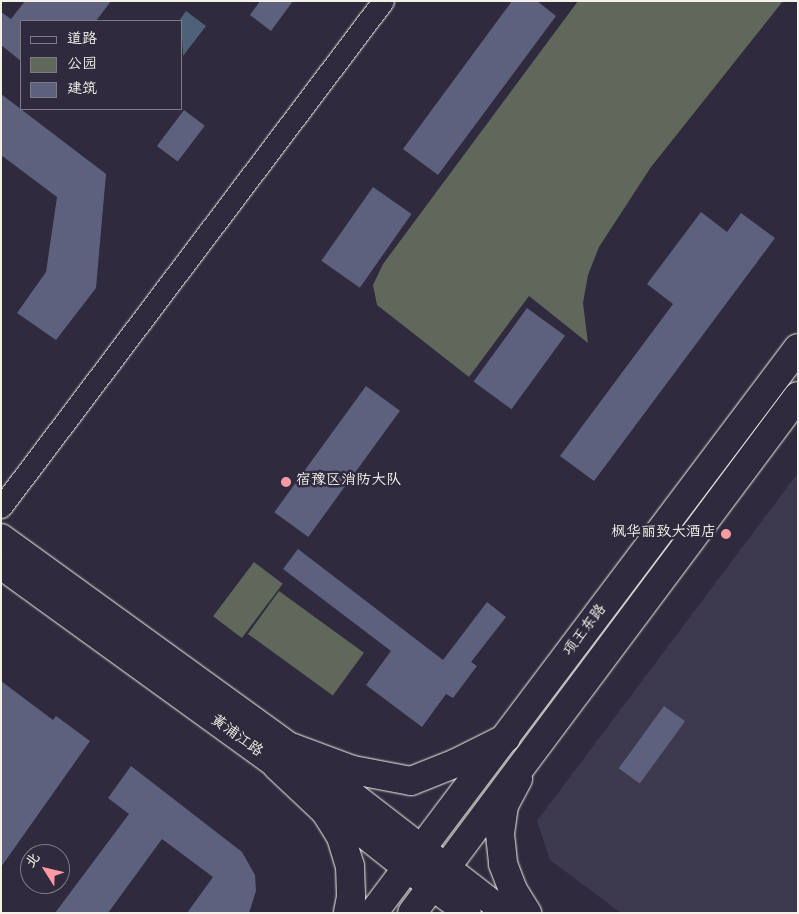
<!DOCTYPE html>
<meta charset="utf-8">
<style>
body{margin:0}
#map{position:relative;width:799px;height:914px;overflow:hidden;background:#2f2a3d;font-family:Dekko,"LXGW WenKai TC",sans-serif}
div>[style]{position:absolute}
.built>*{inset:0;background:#3d3a50}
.green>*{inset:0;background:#5f685b;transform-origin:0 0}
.water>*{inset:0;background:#4d6278}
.building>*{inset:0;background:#5e617e;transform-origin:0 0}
.roads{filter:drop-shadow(0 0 1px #f4f1e8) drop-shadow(0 0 1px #f4f1e8)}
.minor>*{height:21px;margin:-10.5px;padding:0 10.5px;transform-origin:10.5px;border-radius:10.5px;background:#2f2a3d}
.tertiary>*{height:26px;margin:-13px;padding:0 13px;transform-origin:13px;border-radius:13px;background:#2f2a3d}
.secondary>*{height:28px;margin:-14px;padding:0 14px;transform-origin:14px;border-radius:14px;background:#2f2a3d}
.primary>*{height:28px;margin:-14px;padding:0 14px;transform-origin:14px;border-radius:14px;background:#2f2a3d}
.dots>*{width:14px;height:14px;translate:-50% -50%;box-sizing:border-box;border:2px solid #2f2a3d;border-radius:50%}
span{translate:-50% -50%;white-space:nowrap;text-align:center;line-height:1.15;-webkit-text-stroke:5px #2f2a3d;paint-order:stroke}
.poi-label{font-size:15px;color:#f4f1e8}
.left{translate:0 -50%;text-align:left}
.right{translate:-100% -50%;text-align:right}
.street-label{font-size:15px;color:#f4f1e8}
.frame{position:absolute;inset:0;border:2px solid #f4f1e8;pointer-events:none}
.legend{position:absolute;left:20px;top:20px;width:162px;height:90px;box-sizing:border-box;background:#2f2a3d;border:1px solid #7e7a81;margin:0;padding:6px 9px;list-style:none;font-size:15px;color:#f4f1e8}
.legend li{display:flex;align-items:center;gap:10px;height:25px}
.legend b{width:25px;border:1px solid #7e7a81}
.north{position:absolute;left:20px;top:844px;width:50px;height:50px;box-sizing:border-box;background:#2f2a3d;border:1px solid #7e7a81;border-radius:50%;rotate:306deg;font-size:14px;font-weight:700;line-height:20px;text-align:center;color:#f4f1e8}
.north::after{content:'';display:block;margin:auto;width:18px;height:22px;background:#ff9aa2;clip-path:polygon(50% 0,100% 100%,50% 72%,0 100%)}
</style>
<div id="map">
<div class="built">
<div style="clip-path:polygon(798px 473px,798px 913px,621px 913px,550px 860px,537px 821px)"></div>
</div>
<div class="green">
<div style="clip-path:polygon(578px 1px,783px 1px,651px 167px,599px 247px,588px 275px,583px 303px,588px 343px,529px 296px,469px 377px,377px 305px,373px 285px,383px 264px)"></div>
<div style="left:254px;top:562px;width:36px;height:68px;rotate:37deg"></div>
<div style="left:279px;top:591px;width:105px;height:53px;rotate:36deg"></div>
</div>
<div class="water">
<div style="clip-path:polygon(186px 11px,206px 26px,183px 56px,181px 21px,179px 21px)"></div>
</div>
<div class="building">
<div style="clip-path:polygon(25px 1px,111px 1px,96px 21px,21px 21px,21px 61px,1px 45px,1px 12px,11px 19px)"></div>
<div style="clip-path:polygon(260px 1px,293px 1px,271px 31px,250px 15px)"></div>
<div style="clip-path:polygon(512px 1px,537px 1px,556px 16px,438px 175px,403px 149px)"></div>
<div style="clip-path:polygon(1px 94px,106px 174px,96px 288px,56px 340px,17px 313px,46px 272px,57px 197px,1px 155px)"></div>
<div style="left:184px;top:110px;width:26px;height:45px;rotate:37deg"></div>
<div style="left:373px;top:187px;width:47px;height:90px;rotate:35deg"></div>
<div style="clip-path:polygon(701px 212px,727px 232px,741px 213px,775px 238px,594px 481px,560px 456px,673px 304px,647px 284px)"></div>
<div style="left:527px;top:308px;width:47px;height:91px;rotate:36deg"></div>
<div style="left:366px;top:386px;width:42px;height:156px;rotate:36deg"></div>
<div style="clip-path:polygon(298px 549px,443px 660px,487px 602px,506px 617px,471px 662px,477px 666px,453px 698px,446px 694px,422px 727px,366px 685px,391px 651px,283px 569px)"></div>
<div style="clip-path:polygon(1px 681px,53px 720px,56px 716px,90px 741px,1px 867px)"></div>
<div style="left:664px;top:706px;width:26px;height:77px;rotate:36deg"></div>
<div style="clip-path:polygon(131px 766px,242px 852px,255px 875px,256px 891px,249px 913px,187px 913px,213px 877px,162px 839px,108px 913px,55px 913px,129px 814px,108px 798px)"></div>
</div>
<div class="roads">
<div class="minor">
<div style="left:1px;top:507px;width:634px;rotate:-52.95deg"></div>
</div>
<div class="tertiary">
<div style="left:1px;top:537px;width:358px;rotate:35.9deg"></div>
<div style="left:291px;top:747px;width:272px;rotate:37.7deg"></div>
<div style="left:1px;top:566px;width:341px;rotate:35.9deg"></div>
<div style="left:277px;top:766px;width:166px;rotate:38.4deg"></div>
<div style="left:407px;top:869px;width:75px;rotate:35.8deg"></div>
</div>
<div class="secondary">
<div style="left:291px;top:747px;width:66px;rotate:20.4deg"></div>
<div style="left:353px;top:770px;width:59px;rotate:10.7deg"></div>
<div style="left:411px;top:781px;width:48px;rotate:-21.8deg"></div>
<div style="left:456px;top:763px;width:56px;rotate:-26.6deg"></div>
<div style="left:277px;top:766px;width:66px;rotate:43.2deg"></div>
<div style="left:325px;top:811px;width:31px;rotate:58deg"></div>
<div style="left:341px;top:837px;width:30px;rotate:73deg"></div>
<div style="left:350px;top:866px;width:31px;rotate:88deg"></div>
<div style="left:351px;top:897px;width:16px;rotate:101deg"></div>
<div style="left:518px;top:779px;width:30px;rotate:118deg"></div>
<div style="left:504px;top:805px;width:29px;rotate:98deg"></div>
<div style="left:500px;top:834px;width:30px;rotate:84deg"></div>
<div style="left:503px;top:864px;width:30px;rotate:69deg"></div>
<div style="left:514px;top:892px;width:25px;rotate:58deg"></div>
</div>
<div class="primary">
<div style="left:373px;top:913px;width:707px;rotate:-53.05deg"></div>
<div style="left:412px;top:913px;width:645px;rotate:-53.25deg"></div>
</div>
</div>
<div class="dots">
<div style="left:286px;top:482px;background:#ff9aa2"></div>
<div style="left:726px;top:534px;background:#ff9aa2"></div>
</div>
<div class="poi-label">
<span class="left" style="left:296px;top:482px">宿豫区消防大队</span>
<span class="right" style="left:716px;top:534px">枫华丽致大酒店</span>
</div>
<div class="street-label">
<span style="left:586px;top:631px;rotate:-53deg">项王东路</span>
<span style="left:236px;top:737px;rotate:36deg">黄浦江路</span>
</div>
<div class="frame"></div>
<ul class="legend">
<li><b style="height:6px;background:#2f2a3d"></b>道路</li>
<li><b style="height:14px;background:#5f685b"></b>公园</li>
<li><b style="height:14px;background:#5e617e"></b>建筑</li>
</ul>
<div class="north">北</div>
</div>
